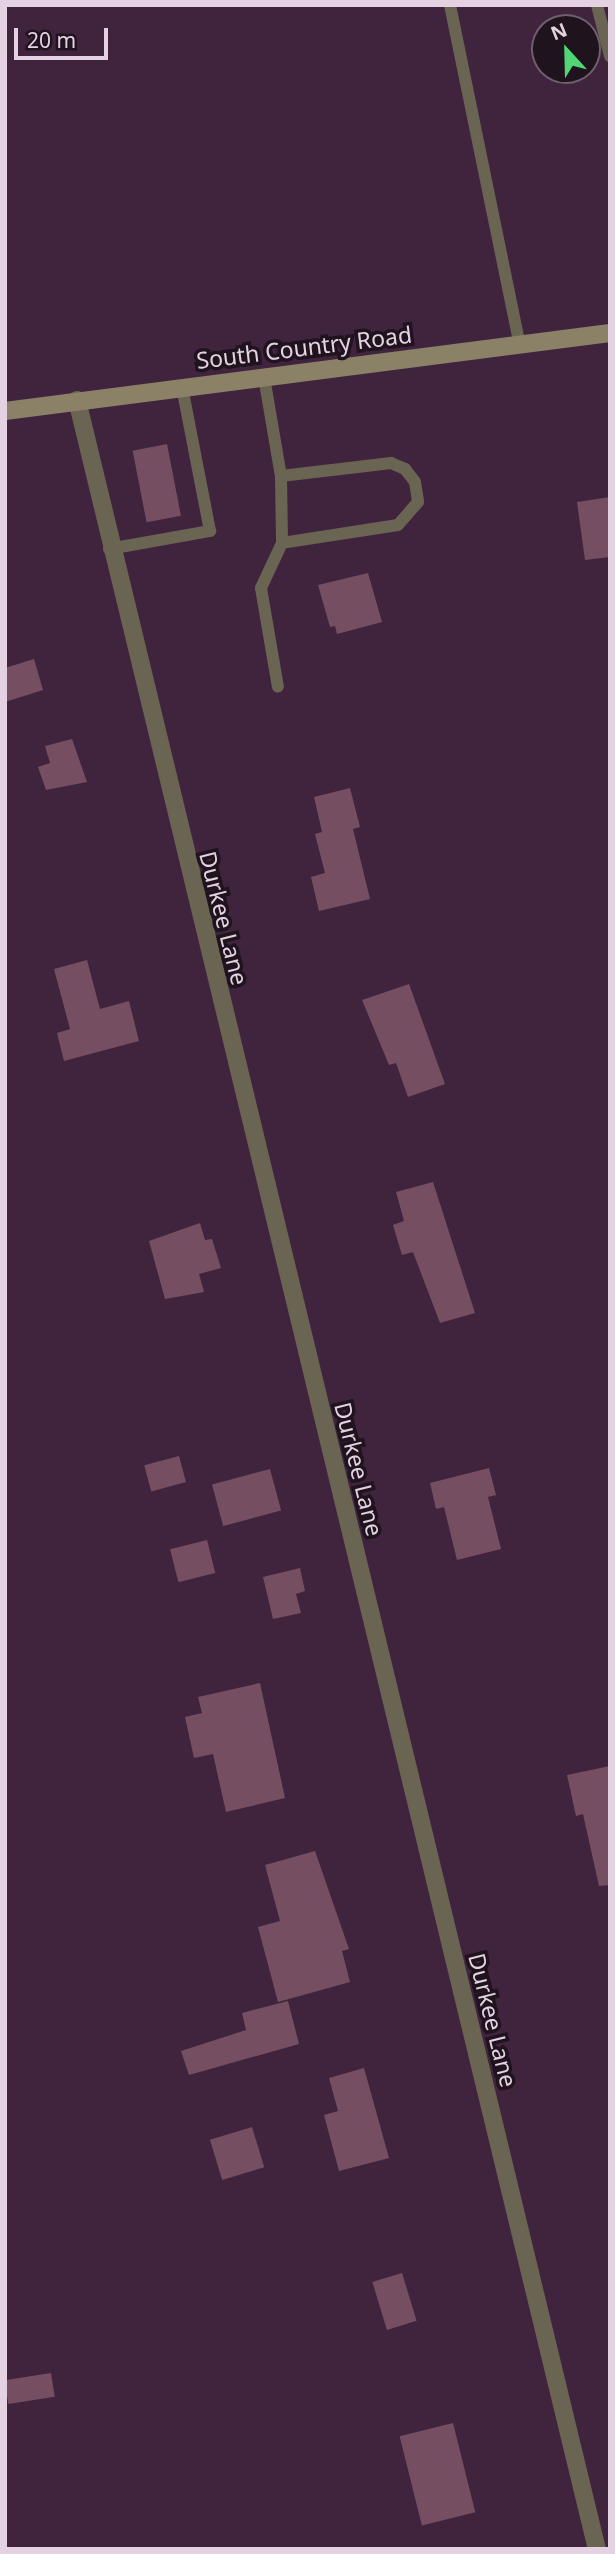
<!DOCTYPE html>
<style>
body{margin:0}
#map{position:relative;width:615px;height:2554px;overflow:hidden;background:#40243e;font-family:"Noto Sans",sans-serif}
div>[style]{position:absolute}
.building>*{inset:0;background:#764e61;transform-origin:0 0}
.lane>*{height:12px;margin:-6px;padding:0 6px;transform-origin:6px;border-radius:6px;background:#6a6453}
.street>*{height:18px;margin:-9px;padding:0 9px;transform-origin:9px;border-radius:9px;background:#6a6453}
.secondary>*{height:18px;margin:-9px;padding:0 9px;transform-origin:9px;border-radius:9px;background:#8b8166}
span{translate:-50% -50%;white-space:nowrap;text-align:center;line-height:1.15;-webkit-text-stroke:7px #1f131e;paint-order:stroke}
.street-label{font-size:23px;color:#e4d1e2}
.frame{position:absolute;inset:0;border:7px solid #e4d1e2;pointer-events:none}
.north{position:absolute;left:531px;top:14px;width:70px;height:70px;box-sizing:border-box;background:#1f131e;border:2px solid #6e5f6c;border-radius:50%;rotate:338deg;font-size:19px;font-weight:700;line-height:28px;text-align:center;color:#e4d1e2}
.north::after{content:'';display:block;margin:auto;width:24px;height:32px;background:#50d674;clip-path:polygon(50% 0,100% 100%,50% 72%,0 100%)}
.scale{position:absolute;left:14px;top:28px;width:94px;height:32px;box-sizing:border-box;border:4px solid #e4d1e2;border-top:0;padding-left:9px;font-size:21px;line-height:24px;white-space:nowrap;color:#e4d1e2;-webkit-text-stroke:5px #1f131e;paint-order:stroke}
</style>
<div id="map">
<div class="building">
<div style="left:167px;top:444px;width:73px;height:35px;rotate:79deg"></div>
<div style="clip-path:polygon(610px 497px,610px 557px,585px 560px,577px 502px)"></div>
<div style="clip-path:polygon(368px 573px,382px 622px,337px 634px,335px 626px,330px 627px,318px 585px)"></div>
<div style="clip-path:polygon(34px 659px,43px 690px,5px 702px,5px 668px)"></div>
<div style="clip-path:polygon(72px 739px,87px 782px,46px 790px,38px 767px,50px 763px,45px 746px)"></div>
<div style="clip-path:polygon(350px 788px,360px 827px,353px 829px,370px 899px,319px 911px,311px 877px,325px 873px,315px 834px,322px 832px,314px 797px)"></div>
<div style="clip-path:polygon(87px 960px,100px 1009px,129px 1001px,139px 1041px,64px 1061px,57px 1033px,70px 1029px,54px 969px)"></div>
<div style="clip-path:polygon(409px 984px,445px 1084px,408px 1097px,396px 1063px,389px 1065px,362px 1000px)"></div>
<div style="clip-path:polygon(433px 1182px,475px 1313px,440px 1323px,413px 1252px,402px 1255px,393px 1225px,404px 1221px,396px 1192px)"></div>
<div style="clip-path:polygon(200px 1223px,205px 1240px,212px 1239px,221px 1268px,199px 1274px,204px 1292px,165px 1299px,149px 1241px)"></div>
<div style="left:179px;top:1456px;width:27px;height:36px;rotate:75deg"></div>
<div style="clip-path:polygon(489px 1468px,496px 1495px,488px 1497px,501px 1549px,457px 1560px,444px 1507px,436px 1509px,430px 1483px)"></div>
<div style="left:270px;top:1469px;width:43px;height:60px;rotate:75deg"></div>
<div style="left:207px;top:1540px;width:34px;height:38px;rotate:76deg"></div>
<div style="clip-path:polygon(300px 1568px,305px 1591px,296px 1594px,301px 1613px,273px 1619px,263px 1577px)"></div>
<div style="clip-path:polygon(260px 1683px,285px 1798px,226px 1812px,213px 1754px,194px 1758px,185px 1717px,202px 1713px,198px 1697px)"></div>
<div style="clip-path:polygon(610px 1766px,610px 1885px,599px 1886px,583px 1814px,576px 1816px,567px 1775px)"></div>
<div style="clip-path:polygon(315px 1851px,349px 1949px,342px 1951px,350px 1982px,278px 2002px,258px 1927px,280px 1921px,265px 1865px)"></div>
<div style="clip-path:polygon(288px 2001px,299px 2044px,189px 2075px,181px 2051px,246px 2030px,242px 2013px)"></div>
<div style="clip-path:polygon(364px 2068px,389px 2158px,339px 2171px,324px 2115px,338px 2111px,329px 2078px)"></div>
<div style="left:252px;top:2127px;width:42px;height:44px;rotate:73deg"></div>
<div style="left:402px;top:2273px;width:50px;height:31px;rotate:73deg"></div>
<div style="left:51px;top:2373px;width:24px;height:47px;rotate:81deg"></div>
<div style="left:453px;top:2423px;width:92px;height:55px;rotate:76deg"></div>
</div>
<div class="lane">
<div style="left:450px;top:5px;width:347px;rotate:78.4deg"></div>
<div style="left:597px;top:5px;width:53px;rotate:75.7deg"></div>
<div style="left:264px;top:377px;width:100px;rotate:80.3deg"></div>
<div style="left:281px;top:476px;width:67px;rotate:89.1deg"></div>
<div style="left:282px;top:543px;width:50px;rotate:115deg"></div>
<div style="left:261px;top:588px;width:100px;rotate:80.3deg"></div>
<div style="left:281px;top:476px;width:111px;rotate:-6.7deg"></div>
<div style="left:391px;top:463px;width:15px;rotate:23deg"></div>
<div style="left:405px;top:469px;width:16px;rotate:52deg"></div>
<div style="left:415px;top:482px;width:20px;rotate:81deg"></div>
<div style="left:418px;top:502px;width:30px;rotate:131deg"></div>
<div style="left:398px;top:525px;width:117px;rotate:171.2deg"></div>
<div style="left:109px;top:549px;width:103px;rotate:-10.1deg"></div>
<div style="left:210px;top:531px;width:147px;rotate:-101deg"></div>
</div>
<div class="street">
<div style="left:77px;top:400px;width:2211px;rotate:76.4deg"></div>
</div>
<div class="secondary">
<div style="left:5px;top:411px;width:610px;rotate:-7.35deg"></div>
</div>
<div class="street-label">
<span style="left:304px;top:347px;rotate:-7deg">South Country Road</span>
<span style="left:224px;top:918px;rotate:76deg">Durkee Lane</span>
<span style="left:359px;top:1469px;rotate:76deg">Durkee Lane</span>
<span style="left:493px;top:2020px;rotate:76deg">Durkee Lane</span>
</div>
<div class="frame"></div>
<div class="north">N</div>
<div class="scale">20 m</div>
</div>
